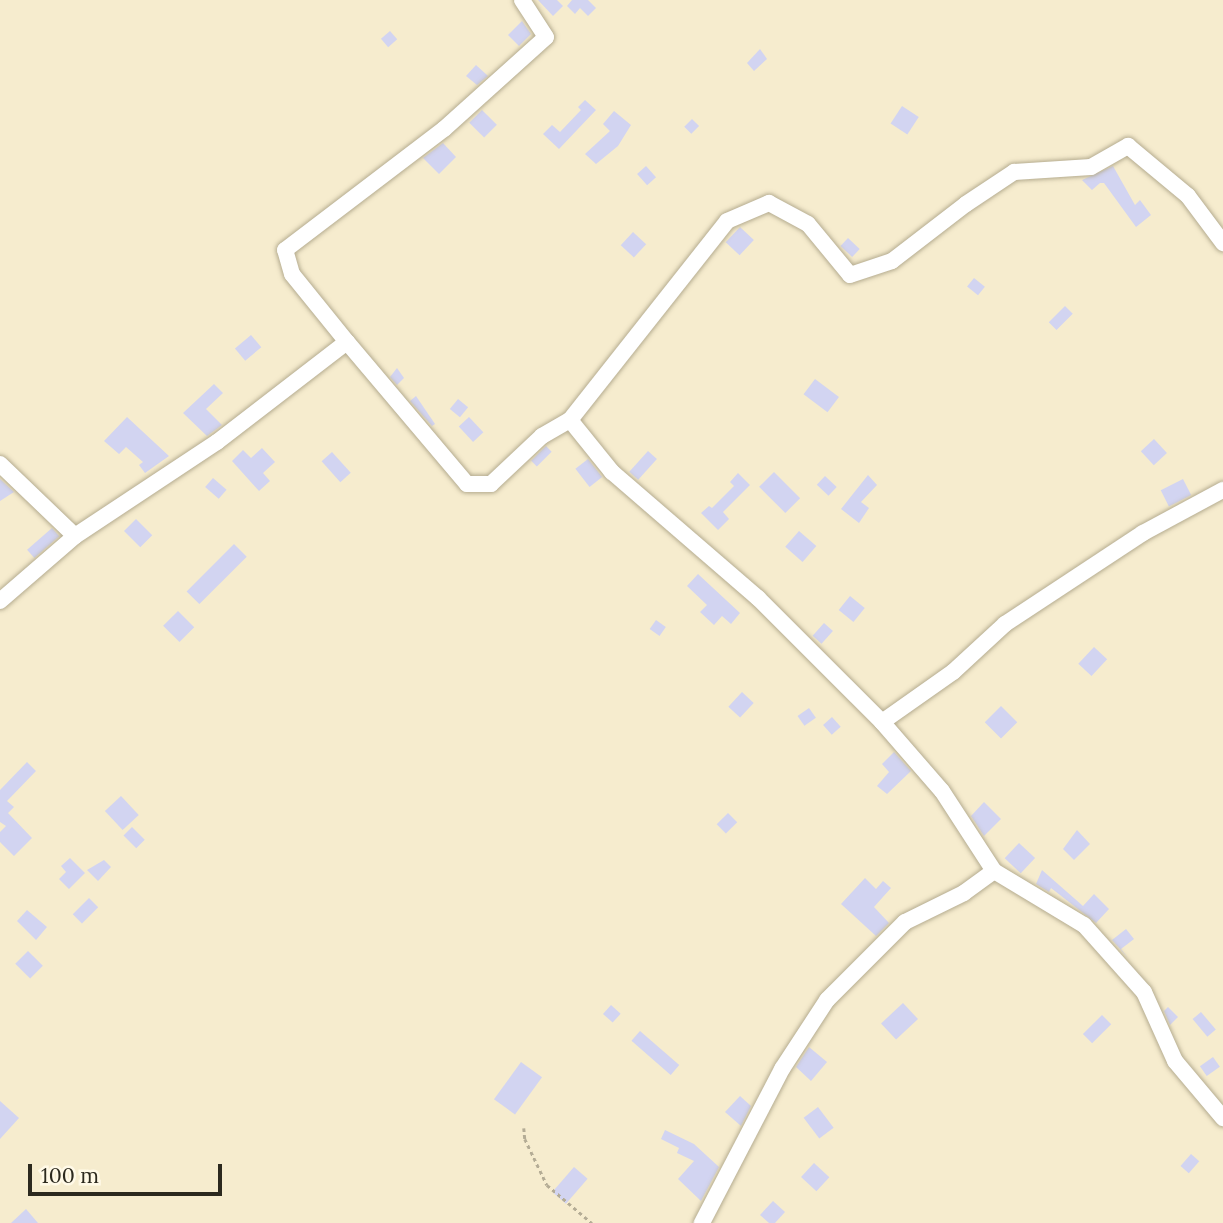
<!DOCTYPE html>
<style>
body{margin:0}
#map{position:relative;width:1223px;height:1223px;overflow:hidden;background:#f6ecce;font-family:Lora,serif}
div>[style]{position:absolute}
.building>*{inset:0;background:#d2d4f1;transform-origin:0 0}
.path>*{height:2.5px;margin-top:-1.25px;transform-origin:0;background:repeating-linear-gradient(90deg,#b4ac95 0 3.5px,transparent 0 7px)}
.roads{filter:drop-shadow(0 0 2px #b5ac90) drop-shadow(0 0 2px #b5ac90)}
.minor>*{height:16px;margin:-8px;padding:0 8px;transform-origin:8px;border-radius:8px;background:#fff}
span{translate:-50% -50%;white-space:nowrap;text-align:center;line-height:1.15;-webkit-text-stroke:5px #fff9e7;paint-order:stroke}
.scale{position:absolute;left:28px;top:1164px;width:194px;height:32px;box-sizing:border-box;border:4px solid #2c291e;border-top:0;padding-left:9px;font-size:21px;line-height:24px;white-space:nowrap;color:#2c291e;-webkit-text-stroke:5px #fff9e7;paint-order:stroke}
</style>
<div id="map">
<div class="building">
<div style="clip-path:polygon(538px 0,557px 0,563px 6px,553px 16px)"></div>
<div style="clip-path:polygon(572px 0,588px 0,596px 8px,588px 16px,580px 8px,575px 14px,567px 6px)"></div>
<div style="clip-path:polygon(522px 21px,531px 34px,519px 46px,508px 35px)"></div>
<div style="left:390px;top:31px;width:11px;height:12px;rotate:49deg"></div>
<div style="clip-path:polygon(760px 49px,767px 59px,754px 71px,747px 63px)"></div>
<div style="clip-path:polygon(476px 65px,488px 76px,477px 85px,466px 76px)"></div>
<div style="clip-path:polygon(585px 100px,596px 110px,559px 149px,543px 134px,552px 125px,560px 132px,581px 110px,578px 107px)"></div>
<div style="left:902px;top:106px;width:20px;height:21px;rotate:33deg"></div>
<div style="left:482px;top:110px;width:21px;height:18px;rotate:45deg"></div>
<div style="clip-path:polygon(614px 111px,631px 125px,618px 146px,596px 164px,585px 154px,610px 131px,603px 124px)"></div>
<div style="left:692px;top:119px;width:10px;height:11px;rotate:45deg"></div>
<div style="clip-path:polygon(443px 143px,456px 157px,439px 174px,423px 158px)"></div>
<div style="left:646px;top:166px;width:15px;height:12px;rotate:48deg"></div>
<div style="clip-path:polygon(1113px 166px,1135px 205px,1140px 200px,1151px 215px,1136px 227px,1104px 183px,1100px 183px,1092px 190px,1082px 180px)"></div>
<div style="left:740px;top:227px;width:19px;height:21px;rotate:43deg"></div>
<div style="left:633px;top:232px;width:18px;height:18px;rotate:43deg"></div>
<div style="left:848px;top:238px;width:16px;height:11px;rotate:43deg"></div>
<div style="left:974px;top:278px;width:14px;height:11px;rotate:39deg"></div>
<div style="left:1065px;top:306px;width:11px;height:23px;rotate:45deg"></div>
<div style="left:251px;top:335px;width:16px;height:21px;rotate:50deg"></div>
<div style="clip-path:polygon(397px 368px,404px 378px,397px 385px,390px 377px)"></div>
<div style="left:815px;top:379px;width:30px;height:19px;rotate:37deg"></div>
<div style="clip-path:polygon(214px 384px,223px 393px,206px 409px,222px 425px,207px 436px,183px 413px)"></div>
<div style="clip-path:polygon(416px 396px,435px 424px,432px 426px,410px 401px)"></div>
<div style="left:458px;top:399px;width:13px;height:13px;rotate:39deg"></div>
<div style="clip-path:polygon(127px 417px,169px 456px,145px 473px,139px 465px,143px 462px,126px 447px,119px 454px,104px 441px)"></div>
<div style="left:469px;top:417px;width:21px;height:14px;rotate:47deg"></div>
<div style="left:1154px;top:439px;width:19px;height:18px;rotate:47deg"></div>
<div style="left:546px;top:446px;width:8px;height:21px;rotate:45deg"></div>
<div style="clip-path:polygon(262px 448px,275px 462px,263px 473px,270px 481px,259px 491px,232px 461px,243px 450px,251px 458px)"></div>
<div style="left:648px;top:451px;width:12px;height:28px;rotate:42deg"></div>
<div style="left:332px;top:452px;width:28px;height:14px;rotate:48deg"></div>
<div style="left:588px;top:459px;width:23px;height:16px;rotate:52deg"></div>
<div style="left:774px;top:472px;width:37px;height:21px;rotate:45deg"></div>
<div style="clip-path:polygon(738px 473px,750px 485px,723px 512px,729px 519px,718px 530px,701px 513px,709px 506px,712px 508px,734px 486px,730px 482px)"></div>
<div style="clip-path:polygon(868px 475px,877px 485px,861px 502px,869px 508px,859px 523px,841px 509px)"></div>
<div style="left:825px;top:476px;width:16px;height:12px;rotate:43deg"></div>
<div style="left:213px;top:478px;width:18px;height:12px;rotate:41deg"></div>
<div style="clip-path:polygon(0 479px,14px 492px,0 501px)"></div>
<div style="left:1183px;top:479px;width:18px;height:25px;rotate:63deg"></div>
<div style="left:136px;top:519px;width:23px;height:17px;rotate:45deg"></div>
<div style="left:52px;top:528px;width:11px;height:33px;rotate:49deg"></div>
<div style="left:799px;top:531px;width:23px;height:21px;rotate:41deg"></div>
<div style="left:234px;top:544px;width:18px;height:67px;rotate:45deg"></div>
<div style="clip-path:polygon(698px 574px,740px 613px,731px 624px,722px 616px,714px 625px,700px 612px,707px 605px,687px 586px)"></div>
<div style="left:850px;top:596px;width:19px;height:18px;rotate:39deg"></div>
<div style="left:178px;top:611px;width:23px;height:21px;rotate:45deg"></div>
<div style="left:656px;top:620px;width:12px;height:11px;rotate:35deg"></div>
<div style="left:824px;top:623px;width:12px;height:17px;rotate:42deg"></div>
<div style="left:1094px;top:647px;width:18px;height:23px;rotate:43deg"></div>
<div style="left:742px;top:692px;width:16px;height:20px;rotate:43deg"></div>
<div style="left:1001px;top:706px;width:23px;height:23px;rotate:45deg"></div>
<div style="left:809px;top:708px;width:12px;height:14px;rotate:55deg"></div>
<div style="left:832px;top:717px;width:13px;height:12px;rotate:48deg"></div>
<div style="clip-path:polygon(894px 752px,911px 771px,887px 794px,877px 786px,889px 772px,882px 764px)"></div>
<div style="clip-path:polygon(27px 762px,36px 771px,7px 801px,14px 807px,8px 813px,32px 838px,14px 856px,0 842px,0 832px,6px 826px,0 822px,0 790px)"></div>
<div style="left:121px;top:796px;width:26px;height:22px;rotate:47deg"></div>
<div style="clip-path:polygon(984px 802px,1001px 819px,984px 836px,971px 816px)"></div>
<div style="left:728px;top:813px;width:13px;height:16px;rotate:45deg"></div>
<div style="left:132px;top:827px;width:18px;height:12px;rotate:45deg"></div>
<div style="clip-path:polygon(1077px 830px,1090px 844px,1074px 860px,1063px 849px)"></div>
<div style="left:1019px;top:843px;width:22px;height:21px;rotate:43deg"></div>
<div style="clip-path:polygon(70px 858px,85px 873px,69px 889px,59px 879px,66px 872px,61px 866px)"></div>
<div style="clip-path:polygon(104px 860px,111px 867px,98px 881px,87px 870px)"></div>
<div style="clip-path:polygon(1042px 870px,1083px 906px,1094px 894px,1109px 909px,1096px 923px,1051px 888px,1049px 892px,1036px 884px)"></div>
<div style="clip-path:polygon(865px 878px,876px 889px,883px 881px,891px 888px,874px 907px,889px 923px,876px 936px,841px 904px)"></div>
<div style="left:89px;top:898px;width:13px;height:23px;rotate:45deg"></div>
<div style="clip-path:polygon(27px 910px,47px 927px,36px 940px,17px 921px)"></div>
<div style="clip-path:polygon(1126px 929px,1134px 939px,1121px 949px,1129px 959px,1112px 940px)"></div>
<div style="left:28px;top:951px;width:21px;height:18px;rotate:45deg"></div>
<div style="left:903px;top:1003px;width:22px;height:30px;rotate:47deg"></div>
<div style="left:611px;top:1005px;width:13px;height:12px;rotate:42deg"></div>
<div style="clip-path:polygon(1168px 1007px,1178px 1017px,1170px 1025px,1164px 1011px)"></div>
<div style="left:1201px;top:1012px;width:23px;height:11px;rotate:50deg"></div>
<div style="left:1102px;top:1015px;width:13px;height:27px;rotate:45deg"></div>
<div style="left:640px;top:1031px;width:52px;height:13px;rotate:41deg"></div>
<div style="clip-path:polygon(809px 1047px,827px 1062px,811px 1081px,796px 1067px)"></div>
<div style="left:1213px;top:1057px;width:12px;height:16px;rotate:55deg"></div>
<div style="left:521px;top:1062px;width:26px;height:46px;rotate:36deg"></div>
<div style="clip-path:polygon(740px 1096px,751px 1106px,741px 1126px,725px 1112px)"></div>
<div style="clip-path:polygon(0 1101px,19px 1118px,0 1139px)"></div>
<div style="left:818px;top:1107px;width:26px;height:18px;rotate:53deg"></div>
<div style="clip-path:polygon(665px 1130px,694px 1144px,719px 1167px,701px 1201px,678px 1179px,694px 1161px,677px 1153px,679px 1148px,661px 1139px)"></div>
<div style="left:1191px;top:1154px;width:11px;height:16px;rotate:41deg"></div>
<div style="left:814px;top:1163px;width:21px;height:19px;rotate:43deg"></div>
<div style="left:574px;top:1167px;width:18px;height:33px;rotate:41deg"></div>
<div style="clip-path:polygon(773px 1201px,785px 1212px,775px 1223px,769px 1223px,760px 1215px)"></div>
<div style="clip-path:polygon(26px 1209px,38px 1223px,11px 1223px)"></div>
</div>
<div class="path">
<div style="left:524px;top:1128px;width:11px;rotate:85deg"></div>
<div style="left:525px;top:1139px;width:51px;rotate:64.4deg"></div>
<div style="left:547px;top:1185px;width:59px;rotate:40.2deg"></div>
</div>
<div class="roads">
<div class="minor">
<div style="left:347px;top:342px;width:87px;rotate:-129deg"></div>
<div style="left:292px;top:274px;width:25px;rotate:-106deg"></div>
<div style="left:285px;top:250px;width:200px;rotate:-37.3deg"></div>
<div style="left:444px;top:129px;width:137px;rotate:-42deg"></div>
<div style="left:546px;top:37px;width:44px;rotate:-123deg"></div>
<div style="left:570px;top:420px;width:67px;rotate:51.1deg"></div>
<div style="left:612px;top:472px;width:193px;rotate:40.8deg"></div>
<div style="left:758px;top:598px;width:175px;rotate:45deg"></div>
<div style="left:882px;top:722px;width:91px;rotate:49deg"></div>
<div style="left:942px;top:791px;width:95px;rotate:57deg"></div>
<div style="left:994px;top:871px;width:37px;rotate:144deg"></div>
<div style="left:964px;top:893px;width:66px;rotate:153.8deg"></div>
<div style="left:905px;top:922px;width:110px;rotate:135deg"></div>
<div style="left:827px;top:1000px;width:82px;rotate:123.1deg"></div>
<div style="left:782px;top:1069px;width:174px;rotate:117.5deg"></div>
<div style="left:0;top:464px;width:104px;rotate:43.8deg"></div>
<div style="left:0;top:601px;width:99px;rotate:-40.9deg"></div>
<div style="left:75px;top:536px;width:170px;rotate:-33.5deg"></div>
<div style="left:217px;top:442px;width:164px;rotate:-37.6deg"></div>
<div style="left:347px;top:342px;width:186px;rotate:49.8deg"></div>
<div style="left:467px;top:484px;width:24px"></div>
<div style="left:491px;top:484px;width:70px;rotate:-43.3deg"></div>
<div style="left:542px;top:436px;width:32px;rotate:-30deg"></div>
<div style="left:570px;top:420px;width:253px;rotate:-51.7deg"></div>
<div style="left:727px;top:221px;width:46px;rotate:-23.2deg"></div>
<div style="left:769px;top:203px;width:44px;rotate:28.3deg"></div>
<div style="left:808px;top:224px;width:66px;rotate:50.5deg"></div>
<div style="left:850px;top:275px;width:44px;rotate:-18.4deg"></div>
<div style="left:892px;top:261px;width:93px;rotate:-37.6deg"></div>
<div style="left:966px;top:204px;width:58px;rotate:-33.7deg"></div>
<div style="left:1014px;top:172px;width:77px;rotate:-3.7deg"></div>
<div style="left:1091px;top:167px;width:43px;rotate:-29.6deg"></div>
<div style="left:1128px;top:146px;width:78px;rotate:39.8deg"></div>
<div style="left:1188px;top:196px;width:59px;rotate:53.3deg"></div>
<div style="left:882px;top:722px;width:87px;rotate:-35.2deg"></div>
<div style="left:953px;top:672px;width:71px;rotate:-42.7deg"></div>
<div style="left:1005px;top:624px;width:165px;rotate:-33.4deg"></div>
<div style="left:1143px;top:533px;width:91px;rotate:-28.3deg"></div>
<div style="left:994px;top:871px;width:105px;rotate:31deg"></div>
<div style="left:1084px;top:925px;width:90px;rotate:48.2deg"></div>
<div style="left:1144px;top:992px;width:76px;rotate:65.8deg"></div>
<div style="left:1175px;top:1061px;width:75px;rotate:49.9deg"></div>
</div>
</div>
<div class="scale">100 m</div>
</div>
